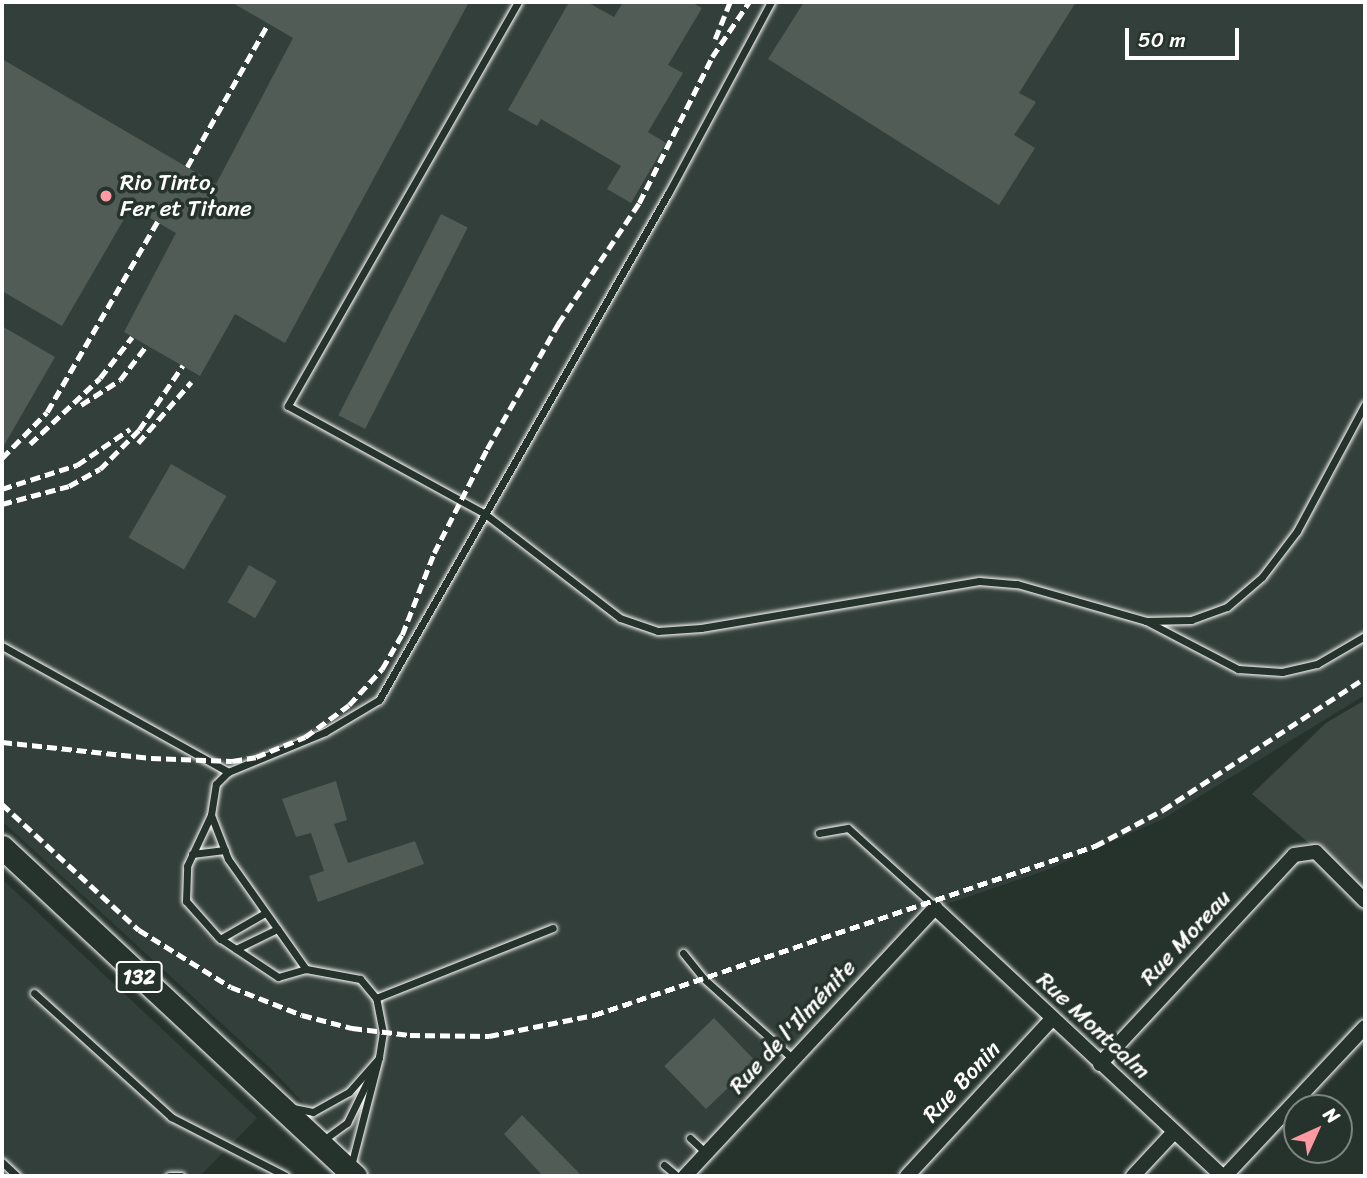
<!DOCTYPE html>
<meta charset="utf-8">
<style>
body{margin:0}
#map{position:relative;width:1367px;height:1178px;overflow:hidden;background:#26332d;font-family:Sriracha,sans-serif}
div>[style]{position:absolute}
.built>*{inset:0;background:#333f3a}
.green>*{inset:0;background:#3e4944}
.building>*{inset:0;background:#515c57;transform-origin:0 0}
.roads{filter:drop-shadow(0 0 2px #fff) drop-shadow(0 0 2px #fff)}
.lane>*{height:7px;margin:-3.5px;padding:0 3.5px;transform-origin:3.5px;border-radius:3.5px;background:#26332d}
.street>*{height:14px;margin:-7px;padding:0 7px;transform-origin:7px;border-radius:7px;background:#26332d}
.primary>*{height:23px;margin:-11.5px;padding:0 11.5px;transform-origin:11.5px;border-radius:11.5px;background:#26332d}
.rail>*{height:4.5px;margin-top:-2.25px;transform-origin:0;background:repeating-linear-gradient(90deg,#fff 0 10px,transparent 0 15px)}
.dots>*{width:19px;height:19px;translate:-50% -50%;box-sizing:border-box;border:4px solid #26332d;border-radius:50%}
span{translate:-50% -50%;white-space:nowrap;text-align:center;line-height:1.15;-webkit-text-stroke:7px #26332d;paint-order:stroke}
.shield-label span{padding:2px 5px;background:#26332d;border:2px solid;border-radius:5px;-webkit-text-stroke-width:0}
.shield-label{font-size:21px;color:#fff;font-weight:700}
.poi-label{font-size:23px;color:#fff}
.left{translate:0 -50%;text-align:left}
.street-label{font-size:23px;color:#fff}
.frame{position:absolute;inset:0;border:4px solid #fff;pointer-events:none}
.north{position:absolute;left:1283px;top:1094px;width:70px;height:70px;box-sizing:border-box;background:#26332d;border:2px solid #7d8581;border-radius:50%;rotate:45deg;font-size:19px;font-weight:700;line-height:28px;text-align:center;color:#fff}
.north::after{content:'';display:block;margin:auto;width:24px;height:32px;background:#ff9aa2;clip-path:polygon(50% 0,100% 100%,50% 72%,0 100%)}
.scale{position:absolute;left:1125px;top:28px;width:114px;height:32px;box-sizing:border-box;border:4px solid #fff;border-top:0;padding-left:9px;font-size:21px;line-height:24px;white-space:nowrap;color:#fff;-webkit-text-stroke:5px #26332d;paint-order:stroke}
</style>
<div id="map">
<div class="built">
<div style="clip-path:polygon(2px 2px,1365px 2px,1365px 695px,1161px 820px,1044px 871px,935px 908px,675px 1176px,374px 1176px,272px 1070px,2px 821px)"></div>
<div style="clip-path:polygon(2px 879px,257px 1118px,200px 1176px,2px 1176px)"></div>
</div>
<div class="green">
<div style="clip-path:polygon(1365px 700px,1365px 892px,1252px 794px,1326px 723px)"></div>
</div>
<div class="building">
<div style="clip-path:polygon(231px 2px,469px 2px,285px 343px,235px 314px,200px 376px,124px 332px,176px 233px,131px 207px,62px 326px,2px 291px,2px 59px,216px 184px,293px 38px)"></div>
<div style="clip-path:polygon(569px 2px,587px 2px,614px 17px,623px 2px,691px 2px,702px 8px,668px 65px,683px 73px,648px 132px,666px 143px,631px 203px,607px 189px,621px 166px,541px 119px,537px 126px,508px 110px)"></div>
<div style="clip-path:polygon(804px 2px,1076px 2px,1019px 93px,1036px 102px,1014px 135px,1035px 148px,999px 205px,768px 59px)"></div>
<div style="left:441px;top:214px;width:30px;height:226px;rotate:27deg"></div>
<div style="clip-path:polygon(2px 326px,55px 357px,2px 449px)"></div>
<div style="left:171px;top:464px;width:64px;height:85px;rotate:30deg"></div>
<div style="left:249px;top:565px;width:32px;height:43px;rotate:30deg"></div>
<div style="clip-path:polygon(336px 781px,347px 820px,334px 824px,348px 863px,415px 841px,424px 864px,318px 902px,309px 876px,324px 871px,311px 833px,296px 837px,282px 799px)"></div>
<div style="left:714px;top:1018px;width:60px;height:69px;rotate:46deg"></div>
<div style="clip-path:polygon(522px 1115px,582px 1176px,543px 1176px,504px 1134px)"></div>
</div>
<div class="roads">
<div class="lane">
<div style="left:518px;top:2px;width:465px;rotate:119.7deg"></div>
<div style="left:288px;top:406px;width:225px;rotate:28.7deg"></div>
<div style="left:485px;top:514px;width:170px;rotate:37.6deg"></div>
<div style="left:620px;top:618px;width:40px;rotate:18.9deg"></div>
<div style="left:658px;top:631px;width:43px;rotate:-4deg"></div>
<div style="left:701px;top:628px;width:282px;rotate:-9.6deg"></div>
<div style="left:979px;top:581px;width:38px;rotate:5deg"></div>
<div style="left:1017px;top:584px;width:134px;rotate:16deg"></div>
<div style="left:1146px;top:621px;width:45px;rotate:-1.3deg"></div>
<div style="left:1191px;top:620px;width:38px;rotate:-20deg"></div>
<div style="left:1227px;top:607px;width:46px;rotate:-40.6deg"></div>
<div style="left:1262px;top:577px;width:58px;rotate:-52.7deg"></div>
<div style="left:1297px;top:531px;width:144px;rotate:-61.8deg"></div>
<div style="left:1146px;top:621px;width:104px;rotate:27.6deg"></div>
<div style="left:1238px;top:669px;width:44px;rotate:3.9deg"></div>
<div style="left:1282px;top:672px;width:36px;rotate:-13deg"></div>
<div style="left:1317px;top:664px;width:56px;rotate:-30.3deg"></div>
<div style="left:2px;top:646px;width:259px;rotate:29.1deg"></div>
<div style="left:211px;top:815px;width:47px;rotate:68.9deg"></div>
<div style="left:228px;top:859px;width:135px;rotate:54.7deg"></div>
<div style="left:819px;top:833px;width:29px;rotate:-10deg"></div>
<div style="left:848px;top:828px;width:118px;rotate:42.2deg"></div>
<div style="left:192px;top:854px;width:33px;rotate:-7deg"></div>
<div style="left:220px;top:939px;width:52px;rotate:-30deg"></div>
<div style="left:236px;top:949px;width:46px;rotate:-26deg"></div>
<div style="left:683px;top:953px;width:32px;rotate:51deg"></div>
<div style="left:703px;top:978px;width:121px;rotate:42deg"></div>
<div style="left:34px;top:993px;width:185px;rotate:42.1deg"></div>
<div style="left:171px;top:1117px;width:129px;rotate:27.2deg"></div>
<div style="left:376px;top:998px;width:190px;rotate:-21.6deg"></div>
<div style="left:293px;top:1108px;width:20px;rotate:11deg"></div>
<div style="left:313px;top:1112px;width:41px;rotate:-29.1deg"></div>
<div style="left:349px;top:1092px;width:45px;rotate:-48.6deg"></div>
<div style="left:690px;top:1138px;width:22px;rotate:43deg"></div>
<div style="left:322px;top:1141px;width:31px;rotate:-36deg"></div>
<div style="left:347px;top:1123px;width:59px;rotate:-63.9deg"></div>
<div style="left:2px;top:1162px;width:21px;rotate:43deg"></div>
<div style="left:664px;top:1165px;width:17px;rotate:40deg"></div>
<div style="left:351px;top:1166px;width:113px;rotate:-75.6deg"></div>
<div style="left:379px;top:1057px;width:24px;rotate:-81deg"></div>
<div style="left:383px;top:1033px;width:36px;rotate:-101deg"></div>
<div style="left:376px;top:998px;width:25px;rotate:-130deg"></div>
<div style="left:360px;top:979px;width:55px;rotate:-169.5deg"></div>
<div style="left:306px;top:969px;width:29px;rotate:164deg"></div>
<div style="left:278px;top:977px;width:72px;rotate:-146.3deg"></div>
<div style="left:218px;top:937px;width:48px;rotate:-131.6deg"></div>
<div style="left:186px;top:901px;width:35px;rotate:-88deg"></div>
<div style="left:187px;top:866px;width:56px;rotate:-64.8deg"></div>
<div style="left:211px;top:815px;width:31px;rotate:-81deg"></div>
<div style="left:216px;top:784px;width:17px;rotate:-45deg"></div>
<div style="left:228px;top:772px;width:105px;rotate:-22.4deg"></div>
<div style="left:325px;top:732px;width:63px;rotate:-30.7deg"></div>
<div style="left:379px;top:700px;width:585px;rotate:-60.28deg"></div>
<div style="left:669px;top:192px;width:216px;rotate:-61.8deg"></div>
<div style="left:169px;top:1176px;width:12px"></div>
</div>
<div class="street">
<div style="left:1100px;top:1064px;width:285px;rotate:-47.1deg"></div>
<div style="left:1294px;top:855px;width:22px;rotate:-8deg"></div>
<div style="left:1316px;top:852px;width:69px;rotate:45deg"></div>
<div style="left:685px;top:1176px;width:367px;rotate:-47deg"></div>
<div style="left:935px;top:908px;width:393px;rotate:43deg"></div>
<div style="left:907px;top:1176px;width:214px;rotate:-47.3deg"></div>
<div style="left:1133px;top:1176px;width:60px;rotate:-47deg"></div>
<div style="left:1225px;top:1176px;width:204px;rotate:-46.8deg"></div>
</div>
<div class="primary">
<div style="left:2px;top:847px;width:483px;rotate:43deg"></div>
</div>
</div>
<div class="rail">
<div style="left:715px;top:39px;width:40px;rotate:-68deg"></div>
<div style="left:187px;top:167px;width:164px;rotate:-60.5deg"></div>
<div style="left:81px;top:405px;width:46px;rotate:-32.7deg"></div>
<div style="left:120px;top:380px;width:44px;rotate:-52.4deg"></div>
<div style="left:138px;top:443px;width:81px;rotate:-49deg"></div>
<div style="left:30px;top:444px;width:96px;rotate:-43.3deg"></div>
<div style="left:100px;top:378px;width:52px;rotate:-52deg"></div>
<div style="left:2px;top:458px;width:64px;rotate:-45.6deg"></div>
<div style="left:47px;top:412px;width:220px;rotate:-59.9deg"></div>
<div style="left:2px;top:489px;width:79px;rotate:-17.7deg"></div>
<div style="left:77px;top:465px;width:64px;rotate:-34.2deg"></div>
<div style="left:2px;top:504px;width:69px;rotate:-15deg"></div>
<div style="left:69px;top:486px;width:35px;rotate:-29deg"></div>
<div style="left:100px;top:469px;width:55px;rotate:-45deg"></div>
<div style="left:139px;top:430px;width:78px;rotate:-55.9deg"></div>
<div style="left:2px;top:742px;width:150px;rotate:6.1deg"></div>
<div style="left:151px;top:758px;width:81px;rotate:2.1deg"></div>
<div style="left:232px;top:761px;width:24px;rotate:-9deg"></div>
<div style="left:256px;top:757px;width:53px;rotate:-22.2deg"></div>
<div style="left:305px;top:737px;width:54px;rotate:-36deg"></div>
<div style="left:349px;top:705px;width:49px;rotate:-47.5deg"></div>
<div style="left:382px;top:669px;width:39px;rotate:-60deg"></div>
<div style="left:402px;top:635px;width:88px;rotate:-68.7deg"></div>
<div style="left:434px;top:553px;width:117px;rotate:-63deg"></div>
<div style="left:487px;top:449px;width:144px;rotate:-60.4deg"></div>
<div style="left:558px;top:324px;width:146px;rotate:-56.2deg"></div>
<div style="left:639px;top:203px;width:163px;rotate:-63.4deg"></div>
<div style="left:712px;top:57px;width:66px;rotate:-56.1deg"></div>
<div style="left:2px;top:804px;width:186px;rotate:42.6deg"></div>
<div style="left:139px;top:930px;width:108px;rotate:31.8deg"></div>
<div style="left:231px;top:987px;width:76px;rotate:21.5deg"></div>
<div style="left:302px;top:1015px;width:52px;rotate:14.6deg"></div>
<div style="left:352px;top:1028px;width:58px;rotate:6.9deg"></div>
<div style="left:410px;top:1035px;width:79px;rotate:0.7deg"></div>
<div style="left:489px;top:1036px;width:107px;rotate:-11.3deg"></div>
<div style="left:594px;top:1015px;width:529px;rotate:-18.64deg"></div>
<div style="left:1095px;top:846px;width:77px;rotate:-27.9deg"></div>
<div style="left:1163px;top:810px;width:241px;rotate:-33.2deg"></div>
</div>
<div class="dots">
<div style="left:106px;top:196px;background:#ff9aa2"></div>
</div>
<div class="shield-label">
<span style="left:139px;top:977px">132</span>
</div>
<div class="poi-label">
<span class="left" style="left:120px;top:196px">Rio Tinto,<br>Fer et Titane</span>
</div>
<div class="street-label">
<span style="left:1186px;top:938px;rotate:-47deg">Rue Moreau</span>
<span style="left:1093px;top:1026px;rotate:43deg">Rue Montcalm</span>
<span style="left:793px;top:1027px;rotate:-47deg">Rue de l'Ilménite</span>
<span style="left:962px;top:1082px;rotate:-47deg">Rue Bonin</span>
</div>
<div class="frame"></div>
<div class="north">N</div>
<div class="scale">50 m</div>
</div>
